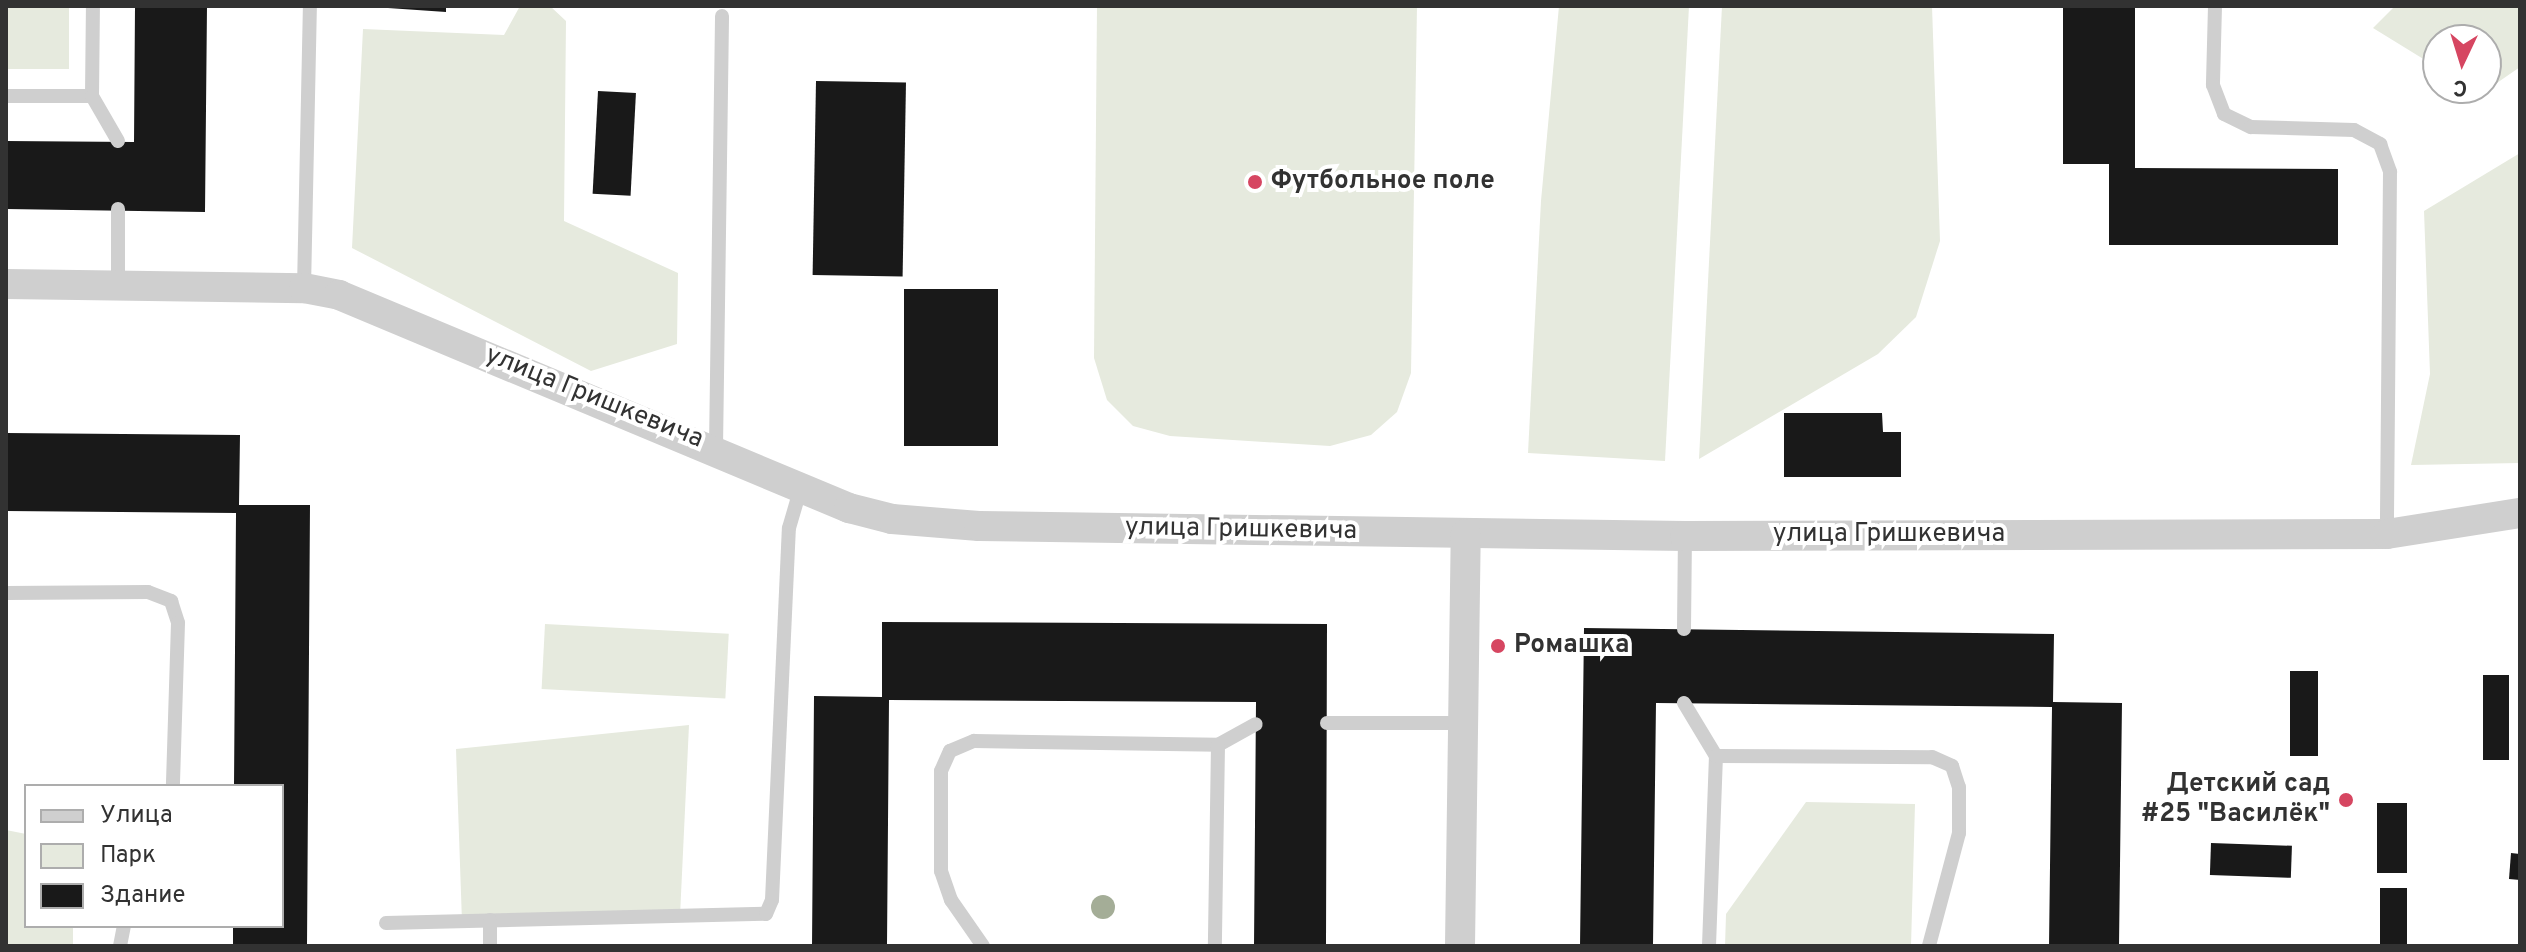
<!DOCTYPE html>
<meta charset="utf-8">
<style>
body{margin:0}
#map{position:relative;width:2526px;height:952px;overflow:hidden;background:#fff;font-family:Overpass,sans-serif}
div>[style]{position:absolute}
.green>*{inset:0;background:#e6eade;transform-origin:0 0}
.building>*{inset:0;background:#191919;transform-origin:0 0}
.service>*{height:14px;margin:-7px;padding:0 7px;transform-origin:7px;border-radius:7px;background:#cfcfcf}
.minor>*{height:30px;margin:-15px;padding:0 15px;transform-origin:15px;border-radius:15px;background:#cfcfcf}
.trees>*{width:24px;height:24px;margin:-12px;border-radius:50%;background:#a4ad97}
.dots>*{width:22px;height:22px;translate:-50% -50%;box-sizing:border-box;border:4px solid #fff;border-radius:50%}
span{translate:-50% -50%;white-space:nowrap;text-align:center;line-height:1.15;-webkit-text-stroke:8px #fff;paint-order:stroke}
.poi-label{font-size:26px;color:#323232;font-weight:700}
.left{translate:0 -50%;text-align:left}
.right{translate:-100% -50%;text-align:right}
.street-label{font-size:26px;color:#323232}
.frame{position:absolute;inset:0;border:8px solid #323232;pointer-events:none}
.legend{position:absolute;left:24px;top:784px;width:260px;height:144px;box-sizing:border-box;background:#fff;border:2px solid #adadad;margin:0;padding:10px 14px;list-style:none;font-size:24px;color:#323232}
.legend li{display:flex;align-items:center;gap:16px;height:40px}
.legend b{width:40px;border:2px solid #adadad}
.north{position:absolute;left:2422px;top:24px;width:80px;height:80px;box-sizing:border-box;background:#fff;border:2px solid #adadad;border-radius:50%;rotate:184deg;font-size:22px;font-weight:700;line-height:32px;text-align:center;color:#323232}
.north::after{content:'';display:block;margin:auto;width:28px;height:36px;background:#d64661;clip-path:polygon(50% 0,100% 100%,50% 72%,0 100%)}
</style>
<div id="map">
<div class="green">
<div style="left:6px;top:6px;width:63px;height:63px"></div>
<div style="clip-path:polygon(520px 6px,550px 6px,566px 21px,564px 221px,678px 273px,677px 344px,591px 371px,352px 248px,363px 29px,504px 35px)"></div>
<div style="clip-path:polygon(1097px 6px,1417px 6px,1411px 373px,1397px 412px,1371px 435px,1330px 446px,1170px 436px,1133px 426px,1107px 400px,1094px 358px)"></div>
<div style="clip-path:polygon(1559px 6px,1689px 6px,1665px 461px,1528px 453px,1541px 201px)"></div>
<div style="clip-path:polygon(1722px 6px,1932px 6px,1940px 241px,1916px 317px,1878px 354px,1699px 459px)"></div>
<div style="clip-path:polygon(2395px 6px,2520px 6px,2520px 67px,2481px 94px,2471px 88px,2486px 88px,2486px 40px,2438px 40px,2438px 68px,2373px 28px)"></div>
<div style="clip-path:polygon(2520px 153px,2520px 463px,2411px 465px,2430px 374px,2424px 211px)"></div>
<div style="left:545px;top:624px;width:184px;height:65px;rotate:3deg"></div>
<div style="clip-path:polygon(689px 725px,680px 916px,462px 922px,456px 749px)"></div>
<div style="clip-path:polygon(1806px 802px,1915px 804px,1911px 946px,1725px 946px,1726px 914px)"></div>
<div style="clip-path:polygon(6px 830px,26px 834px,26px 926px,73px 926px,73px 946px,6px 946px)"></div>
</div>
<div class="building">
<div style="clip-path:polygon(135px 6px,207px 6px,205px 212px,6px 209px,6px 141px,134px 142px)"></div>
<div style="clip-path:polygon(388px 6px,446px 6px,446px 12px,388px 8px)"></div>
<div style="clip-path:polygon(2063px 6px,2135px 6px,2135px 168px,2338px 169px,2338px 245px,2109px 245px,2109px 164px,2063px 164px)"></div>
<div style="left:816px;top:81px;width:90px;height:194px;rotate:1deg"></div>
<div style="left:598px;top:91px;width:38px;height:103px;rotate:3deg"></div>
<div style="left:998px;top:289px;width:157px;height:94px;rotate:90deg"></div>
<div style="clip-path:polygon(1784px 413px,1882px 413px,1883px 432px,1901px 432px,1901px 477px,1784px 477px)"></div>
<div style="clip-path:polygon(6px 433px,240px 435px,239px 505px,310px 505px,307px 946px,233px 946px,233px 926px,282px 926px,282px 786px,234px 786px,236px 513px,6px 511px)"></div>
<div style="clip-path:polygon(882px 622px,1327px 624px,1326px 946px,1254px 946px,1256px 702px,889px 700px,887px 946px,812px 946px,814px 696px,882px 697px)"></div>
<div style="clip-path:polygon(1584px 628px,2054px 634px,2053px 702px,2122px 703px,2119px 946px,2049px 946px,2052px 707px,1656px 703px,1653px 946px,1580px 946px)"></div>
<div style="left:2290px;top:671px;width:28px;height:85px"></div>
<div style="left:2483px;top:675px;width:26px;height:85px"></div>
<div style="left:2377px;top:803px;width:30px;height:70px"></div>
<div style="left:2211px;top:843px;width:81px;height:32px;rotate:2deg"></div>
<div style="clip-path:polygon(2511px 853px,2520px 854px,2520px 880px,2509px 879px)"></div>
<div style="left:2380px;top:888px;width:27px;height:58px"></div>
</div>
<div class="service">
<div style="left:2215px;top:6px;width:79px;rotate:91.5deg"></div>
<div style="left:2213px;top:85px;width:31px;rotate:69deg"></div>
<div style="left:2224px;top:114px;width:30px;rotate:26deg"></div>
<div style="left:2251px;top:127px;width:103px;rotate:1.7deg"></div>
<div style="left:2354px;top:130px;width:30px;rotate:28deg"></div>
<div style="left:2380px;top:144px;width:30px;rotate:70deg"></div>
<div style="left:2390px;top:172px;width:362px;rotate:90.5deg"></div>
<div style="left:6px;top:96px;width:86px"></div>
<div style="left:92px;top:96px;width:90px;rotate:-89.4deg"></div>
<div style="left:92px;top:96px;width:52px;rotate:60deg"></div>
<div style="left:118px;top:209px;width:75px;rotate:90deg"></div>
<div style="left:304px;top:288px;width:282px;rotate:-88.8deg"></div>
<div style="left:716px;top:448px;width:432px;rotate:-89.2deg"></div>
<div style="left:6px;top:593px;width:142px;rotate:-0.4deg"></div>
<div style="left:148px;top:592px;width:25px;rotate:21deg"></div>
<div style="left:171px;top:601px;width:23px;rotate:72deg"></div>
<div style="left:178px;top:623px;width:163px;rotate:91.8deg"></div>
<div style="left:1684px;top:629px;width:93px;rotate:-89.4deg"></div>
<div style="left:1684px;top:703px;width:62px;rotate:58.9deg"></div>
<div style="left:1327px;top:723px;width:135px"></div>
<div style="left:1218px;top:745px;width:43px;rotate:-28.9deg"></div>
<div style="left:386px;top:923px;width:380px;rotate:-1.4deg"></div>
<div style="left:766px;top:914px;width:15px;rotate:-67deg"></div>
<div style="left:772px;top:900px;width:372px;rotate:-87.4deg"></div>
<div style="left:789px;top:528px;width:43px;rotate:-73.7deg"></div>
<div style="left:120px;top:946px;width:20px;rotate:-79deg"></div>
<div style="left:490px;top:946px;width:26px;rotate:-90deg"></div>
<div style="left:983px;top:946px;width:56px;rotate:-124.8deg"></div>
<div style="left:951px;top:900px;width:31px;rotate:-109deg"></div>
<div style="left:941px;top:871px;width:100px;rotate:-90deg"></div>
<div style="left:941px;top:771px;width:22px;rotate:-66deg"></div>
<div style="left:950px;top:751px;width:26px;rotate:-23deg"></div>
<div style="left:974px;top:741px;width:244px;rotate:0.9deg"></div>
<div style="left:1218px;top:745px;width:201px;rotate:90.9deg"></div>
<div style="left:1709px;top:946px;width:190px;rotate:-87.9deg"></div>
<div style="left:1716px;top:756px;width:216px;rotate:0.3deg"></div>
<div style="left:1932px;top:757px;width:22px;rotate:24deg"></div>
<div style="left:1952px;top:766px;width:22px;rotate:72deg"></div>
<div style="left:1959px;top:787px;width:46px;rotate:90deg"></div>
<div style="left:1959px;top:833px;width:117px;rotate:104.9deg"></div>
</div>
<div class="minor">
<div style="left:6px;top:284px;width:298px;rotate:0.8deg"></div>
<div style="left:304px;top:288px;width:36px;rotate:11deg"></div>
<div style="left:339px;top:295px;width:553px;rotate:22.67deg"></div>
<div style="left:849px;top:508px;width:44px;rotate:14.3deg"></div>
<div style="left:892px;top:519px;width:87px;rotate:4.6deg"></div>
<div style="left:979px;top:526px;width:706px;rotate:0.81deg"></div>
<div style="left:1685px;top:536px;width:702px;rotate:-0.16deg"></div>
<div style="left:2387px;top:534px;width:135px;rotate:-9deg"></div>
<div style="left:1460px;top:946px;width:412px;rotate:-89.2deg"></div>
</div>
<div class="trees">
<div style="left:1103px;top:907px"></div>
</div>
<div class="dots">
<div style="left:1255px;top:182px;background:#d64661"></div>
<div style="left:1498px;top:646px;background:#d64661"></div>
<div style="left:2346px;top:800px;background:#d64661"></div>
</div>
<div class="poi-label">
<span class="left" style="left:1271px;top:182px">Футбольное поле</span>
<span class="left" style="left:1514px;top:646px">Ромашка</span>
<span class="right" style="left:2330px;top:800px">Детский сад<br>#25 "Василёк"</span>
</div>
<div class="street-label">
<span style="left:594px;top:398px;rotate:22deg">улица Гришкевича</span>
<span style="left:1241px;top:530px;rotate:1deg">улица Гришкевича</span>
<span style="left:1889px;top:535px">улица Гришкевича</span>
</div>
<div class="frame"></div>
<ul class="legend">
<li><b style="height:10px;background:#cfcfcf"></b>Улица</li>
<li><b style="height:22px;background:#e6eade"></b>Парк</li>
<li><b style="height:22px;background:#191919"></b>Здание</li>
</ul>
<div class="north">С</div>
</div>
